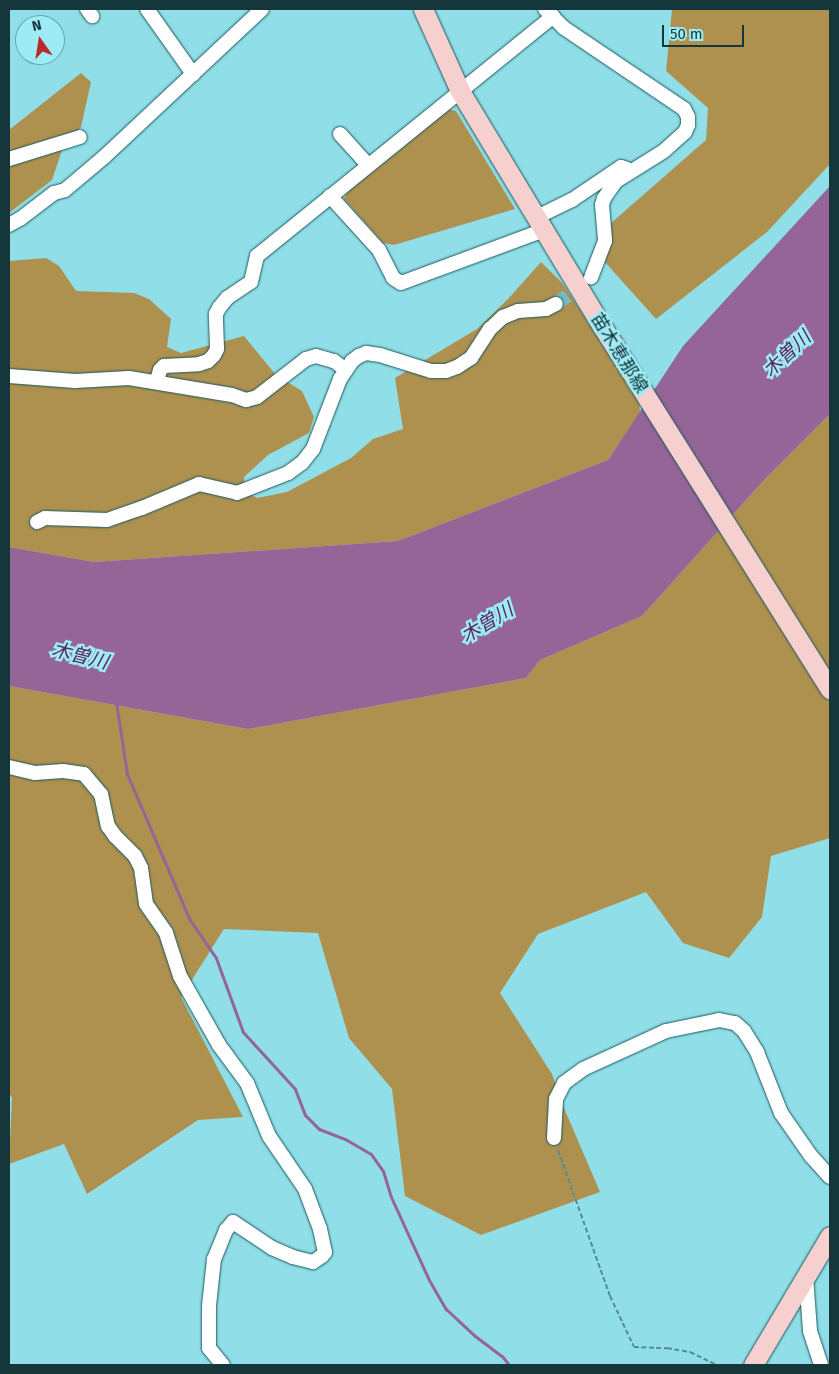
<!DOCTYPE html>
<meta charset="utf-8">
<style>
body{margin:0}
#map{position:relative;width:839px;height:1374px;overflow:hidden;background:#90dee7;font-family:"Fira Sans","Noto Sans JP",sans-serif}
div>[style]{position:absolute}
.forest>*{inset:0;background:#af914f}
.water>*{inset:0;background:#946596}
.stream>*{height:3px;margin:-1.5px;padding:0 1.5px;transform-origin:1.5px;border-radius:1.5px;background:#946596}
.minor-tunnel>*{height:14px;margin-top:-7px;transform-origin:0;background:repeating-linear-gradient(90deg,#77bcc4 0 14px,transparent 0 21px)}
.path>*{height:2px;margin-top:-1px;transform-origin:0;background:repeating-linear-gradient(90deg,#558d94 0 5px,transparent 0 7.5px)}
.roads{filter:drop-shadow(0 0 1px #1b595f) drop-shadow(0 0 1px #1b595f)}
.minor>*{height:14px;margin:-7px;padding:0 7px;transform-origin:7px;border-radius:7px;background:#fff}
.secondary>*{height:19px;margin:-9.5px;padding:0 9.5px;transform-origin:9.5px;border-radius:9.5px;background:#f5d0ce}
span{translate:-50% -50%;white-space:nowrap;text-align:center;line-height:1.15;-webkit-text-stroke:5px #9debf4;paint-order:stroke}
.street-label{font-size:18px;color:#15363a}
.water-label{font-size:19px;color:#5f2363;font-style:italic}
.frame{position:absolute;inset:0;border:10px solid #15363a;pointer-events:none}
.north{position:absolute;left:15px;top:15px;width:50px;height:50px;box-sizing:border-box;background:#9debf4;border:1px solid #67a3aa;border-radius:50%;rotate:347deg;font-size:14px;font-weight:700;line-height:20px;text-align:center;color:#15363a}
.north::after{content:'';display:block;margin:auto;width:18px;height:22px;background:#ba2a2d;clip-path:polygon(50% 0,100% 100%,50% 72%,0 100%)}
.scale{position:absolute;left:662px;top:25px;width:82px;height:22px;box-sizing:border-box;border:2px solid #15363a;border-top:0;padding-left:6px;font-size:15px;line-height:18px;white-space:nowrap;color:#15363a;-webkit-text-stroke:4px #9debf4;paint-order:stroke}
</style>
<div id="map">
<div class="forest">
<div style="clip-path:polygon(672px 9px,830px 9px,830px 164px,767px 232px,656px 319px,603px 260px,610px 224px,706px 140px,708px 108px,666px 71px)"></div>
<div style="clip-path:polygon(81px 73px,91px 82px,81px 127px,62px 150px,52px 180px,9px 213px,9px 130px)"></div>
<div style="clip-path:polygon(446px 109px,456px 111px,515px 209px,394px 245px,383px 243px,344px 199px,347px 190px)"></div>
<div style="clip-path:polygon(46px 258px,59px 266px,76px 291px,134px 293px,149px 299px,171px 319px,167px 347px,181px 353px,244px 336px,276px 375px,302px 391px,314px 417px,309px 433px,268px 455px,244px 477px,244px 491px,257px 498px,287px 492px,351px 458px,373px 439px,403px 429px,395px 378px,477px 329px,508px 299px,541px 262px,563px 284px,639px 401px,640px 412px,608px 460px,398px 541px,94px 562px,9px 547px,9px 261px)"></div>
<div style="clip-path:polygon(830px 414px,830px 838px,771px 856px,762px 917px,729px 958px,683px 943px,646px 892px,538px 934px,500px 993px,552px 1074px,564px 1108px,600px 1192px,481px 1235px,405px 1196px,392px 1089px,349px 1038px,318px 933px,224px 929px,181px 997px,243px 1117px,198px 1120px,87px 1194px,64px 1144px,9px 1164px,12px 1098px,9px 1093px,9px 686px,248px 729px,526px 678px,540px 660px,642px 616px,764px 480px)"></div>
</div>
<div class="water">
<div style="clip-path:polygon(830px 186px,830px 414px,764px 480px,642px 616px,540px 660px,526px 678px,248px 729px,9px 686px,9px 547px,94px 562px,398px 541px,608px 460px,683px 346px)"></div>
</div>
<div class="stream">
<div style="left:116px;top:702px;width:73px;rotate:81.3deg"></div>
<div style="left:127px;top:774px;width:159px;rotate:66.7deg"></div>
<div style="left:190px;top:920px;width:46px;rotate:55.6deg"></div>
<div style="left:216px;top:958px;width:79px;rotate:70deg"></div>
<div style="left:243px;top:1032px;width:77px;rotate:47.6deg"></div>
<div style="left:295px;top:1089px;width:28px;rotate:69deg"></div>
<div style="left:305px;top:1115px;width:20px;rotate:45deg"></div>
<div style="left:319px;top:1129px;width:28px;rotate:21deg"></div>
<div style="left:345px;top:1139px;width:30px;rotate:30deg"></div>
<div style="left:371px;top:1154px;width:21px;rotate:55deg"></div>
<div style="left:383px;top:1171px;width:27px;rotate:73deg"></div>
<div style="left:391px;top:1197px;width:91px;rotate:65.4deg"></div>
<div style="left:429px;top:1280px;width:34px;rotate:60deg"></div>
<div style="left:446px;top:1309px;width:40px;rotate:43deg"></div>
<div style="left:475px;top:1336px;width:34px;rotate:37deg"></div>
<div style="left:502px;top:1356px;width:11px;rotate:52deg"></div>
</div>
<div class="minor-tunnel">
<div style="left:556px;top:304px;width:36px;rotate:-37deg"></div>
</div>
<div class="path">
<div style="left:558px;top:1150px;width:155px;rotate:70.4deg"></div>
<div style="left:610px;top:1296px;width:56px;rotate:64.8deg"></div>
<div style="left:634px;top:1347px;width:33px;rotate:2deg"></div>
<div style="left:667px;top:1348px;width:23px;rotate:10deg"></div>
<div style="left:690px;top:1352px;width:30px;rotate:26deg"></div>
</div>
<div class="roads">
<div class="minor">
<div style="left:87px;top:9px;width:9px;rotate:54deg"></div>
<div style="left:147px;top:9px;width:80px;rotate:54.7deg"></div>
<div style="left:545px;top:9px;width:27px;rotate:45deg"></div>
<div style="left:564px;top:28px;width:145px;rotate:34deg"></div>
<div style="left:684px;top:109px;width:9px;rotate:63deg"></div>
<div style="left:688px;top:117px;width:8px;rotate:90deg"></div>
<div style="left:688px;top:125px;width:8px;rotate:113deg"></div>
<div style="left:685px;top:132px;width:28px;rotate:138deg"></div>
<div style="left:664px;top:151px;width:57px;rotate:148deg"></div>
<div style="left:616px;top:181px;width:21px;rotate:125deg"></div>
<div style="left:604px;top:198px;width:7px;rotate:106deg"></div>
<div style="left:602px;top:205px;width:36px;rotate:85deg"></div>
<div style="left:605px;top:241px;width:39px;rotate:111deg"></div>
<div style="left:340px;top:134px;width:42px;rotate:47.9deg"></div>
<div style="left:9px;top:159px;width:74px;rotate:-17.2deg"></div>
<div style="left:330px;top:196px;width:73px;rotate:47.8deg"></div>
<div style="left:379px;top:250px;width:31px;rotate:63deg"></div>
<div style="left:393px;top:278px;width:9px;rotate:32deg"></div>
<div style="left:401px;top:283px;width:153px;rotate:-20.3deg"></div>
<div style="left:537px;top:217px;width:39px;rotate:-26deg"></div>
<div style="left:572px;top:200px;width:59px;rotate:-34deg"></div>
<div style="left:621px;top:167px;width:6px;rotate:18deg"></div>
<div style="left:9px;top:225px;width:13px;rotate:-29deg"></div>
<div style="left:20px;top:219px;width:43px;rotate:-37.4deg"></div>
<div style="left:54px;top:193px;width:11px;rotate:-15deg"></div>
<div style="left:65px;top:190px;width:51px;rotate:-40.2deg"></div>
<div style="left:104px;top:157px;width:216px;rotate:-43.1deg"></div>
<div style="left:9px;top:376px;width:66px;rotate:4.3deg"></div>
<div style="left:75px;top:381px;width:54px;rotate:-3.2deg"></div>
<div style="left:129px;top:378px;width:104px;rotate:9.4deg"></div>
<div style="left:232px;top:395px;width:15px;rotate:20deg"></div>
<div style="left:246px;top:400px;width:11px;rotate:-15deg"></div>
<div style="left:257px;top:397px;width:62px;rotate:-37.8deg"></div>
<div style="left:306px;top:359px;width:10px;rotate:-17deg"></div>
<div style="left:316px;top:356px;width:19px;rotate:16deg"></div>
<div style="left:334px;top:361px;width:15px;rotate:37deg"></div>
<div style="left:157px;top:381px;width:11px;rotate:-75deg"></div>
<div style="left:160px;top:370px;width:6px;rotate:-45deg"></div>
<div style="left:164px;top:366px;width:35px;rotate:-3deg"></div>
<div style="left:199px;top:364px;width:9px;rotate:-18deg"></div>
<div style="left:208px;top:361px;width:8px;rotate:-45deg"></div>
<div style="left:214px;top:355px;width:7px;rotate:-63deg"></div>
<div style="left:217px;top:349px;width:35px;rotate:-92deg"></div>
<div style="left:216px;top:314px;width:7px;rotate:-63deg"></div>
<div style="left:219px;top:308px;width:13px;rotate:-51deg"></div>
<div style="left:227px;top:298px;width:29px;rotate:-34deg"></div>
<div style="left:251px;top:282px;width:27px;rotate:-77deg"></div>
<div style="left:257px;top:256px;width:381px;rotate:-39deg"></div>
<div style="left:37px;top:522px;width:9px;rotate:-27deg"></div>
<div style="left:45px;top:518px;width:62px;rotate:1.8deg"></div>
<div style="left:107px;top:520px;width:37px;rotate:-19deg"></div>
<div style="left:142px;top:508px;width:62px;rotate:-22.8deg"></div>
<div style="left:199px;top:484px;width:39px;rotate:13deg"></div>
<div style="left:237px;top:493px;width:55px;rotate:-21.4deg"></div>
<div style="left:288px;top:473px;width:17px;rotate:-36deg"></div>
<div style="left:302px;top:463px;width:18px;rotate:-52deg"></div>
<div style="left:313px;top:449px;width:75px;rotate:-68.9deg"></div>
<div style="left:340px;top:379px;width:22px;rotate:-56deg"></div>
<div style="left:352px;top:361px;width:9px;rotate:-36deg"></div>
<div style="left:359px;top:356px;width:8px;rotate:-23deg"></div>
<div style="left:366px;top:353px;width:14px;rotate:8deg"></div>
<div style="left:380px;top:355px;width:53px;rotate:17.4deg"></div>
<div style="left:431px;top:371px;width:15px"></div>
<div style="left:446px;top:371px;width:12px;rotate:-20deg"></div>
<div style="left:457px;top:367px;width:17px;rotate:-33deg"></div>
<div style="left:471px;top:358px;width:35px;rotate:-57deg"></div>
<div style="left:490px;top:329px;width:18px;rotate:-43deg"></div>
<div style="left:503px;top:317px;width:16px;rotate:-22deg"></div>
<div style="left:518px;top:311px;width:28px;rotate:-4deg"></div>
<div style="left:546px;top:309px;width:11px;rotate:-27deg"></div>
<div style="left:9px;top:767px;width:27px;rotate:13deg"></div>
<div style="left:35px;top:773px;width:28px;rotate:-4deg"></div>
<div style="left:63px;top:771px;width:21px;rotate:8deg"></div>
<div style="left:84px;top:774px;width:26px;rotate:50deg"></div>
<div style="left:101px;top:794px;width:33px;rotate:78deg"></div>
<div style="left:108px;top:826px;width:12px;rotate:55deg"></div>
<div style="left:115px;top:836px;width:28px;rotate:45deg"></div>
<div style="left:135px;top:856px;width:13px;rotate:63deg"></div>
<div style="left:141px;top:868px;width:36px;rotate:82deg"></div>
<div style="left:146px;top:904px;width:35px;rotate:55deg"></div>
<div style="left:166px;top:933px;width:45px;rotate:72deg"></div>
<div style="left:180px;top:976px;width:79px;rotate:60.5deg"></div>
<div style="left:219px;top:1045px;width:47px;rotate:53.6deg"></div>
<div style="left:247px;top:1083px;width:57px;rotate:67.5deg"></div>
<div style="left:269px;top:1136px;width:64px;rotate:55.8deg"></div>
<div style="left:305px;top:1189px;width:43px;rotate:69.4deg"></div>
<div style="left:320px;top:1229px;width:24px;rotate:78deg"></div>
<div style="left:325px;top:1252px;width:5px;rotate:127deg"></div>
<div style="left:322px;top:1256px;width:11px;rotate:146deg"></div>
<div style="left:313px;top:1262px;width:21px;rotate:-166deg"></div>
<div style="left:293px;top:1257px;width:23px;rotate:-157deg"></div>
<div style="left:272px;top:1248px;width:47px;rotate:-146.3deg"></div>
<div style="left:233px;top:1222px;width:11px;rotate:131deg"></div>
<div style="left:226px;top:1230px;width:31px;rotate:112deg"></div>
<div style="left:214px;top:1259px;width:47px;rotate:96.1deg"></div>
<div style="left:209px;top:1306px;width:42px;rotate:90deg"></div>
<div style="left:209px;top:1348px;width:22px;rotate:51deg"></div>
<div style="left:554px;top:1138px;width:39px;rotate:-87deg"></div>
<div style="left:556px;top:1099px;width:18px;rotate:-63deg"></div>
<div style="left:564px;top:1083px;width:24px;rotate:-36deg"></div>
<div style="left:583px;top:1069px;width:91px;rotate:-24.6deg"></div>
<div style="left:666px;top:1031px;width:54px;rotate:-11.7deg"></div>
<div style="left:719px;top:1020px;width:16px;rotate:11deg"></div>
<div style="left:735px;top:1023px;width:12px;rotate:42deg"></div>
<div style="left:744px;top:1031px;width:25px;rotate:58deg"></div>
<div style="left:757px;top:1052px;width:66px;rotate:68.5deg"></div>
<div style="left:781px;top:1113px;width:52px;rotate:55.1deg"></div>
<div style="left:811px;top:1156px;width:28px;rotate:48deg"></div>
<div style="left:806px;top:1276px;width:55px;rotate:85.8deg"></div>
<div style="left:810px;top:1331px;width:36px;rotate:72deg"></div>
</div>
<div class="secondary">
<div style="left:423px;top:9px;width:90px;rotate:65.7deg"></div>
<div style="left:460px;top:91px;width:275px;rotate:58.9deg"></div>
<div style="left:602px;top:326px;width:429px;rotate:57.9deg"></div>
<div style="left:753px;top:1365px;width:150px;rotate:-59.2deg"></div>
</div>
</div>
<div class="street-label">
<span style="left:619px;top:353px;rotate:58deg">苗木恵那線</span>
</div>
<div class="water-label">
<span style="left:787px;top:354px;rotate:-43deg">木曽川</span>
<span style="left:487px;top:623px;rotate:-31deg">木曽川</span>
<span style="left:80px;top:656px;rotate:14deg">木曽川</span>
</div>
<div class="frame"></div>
<div class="north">N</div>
<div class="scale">50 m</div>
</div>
